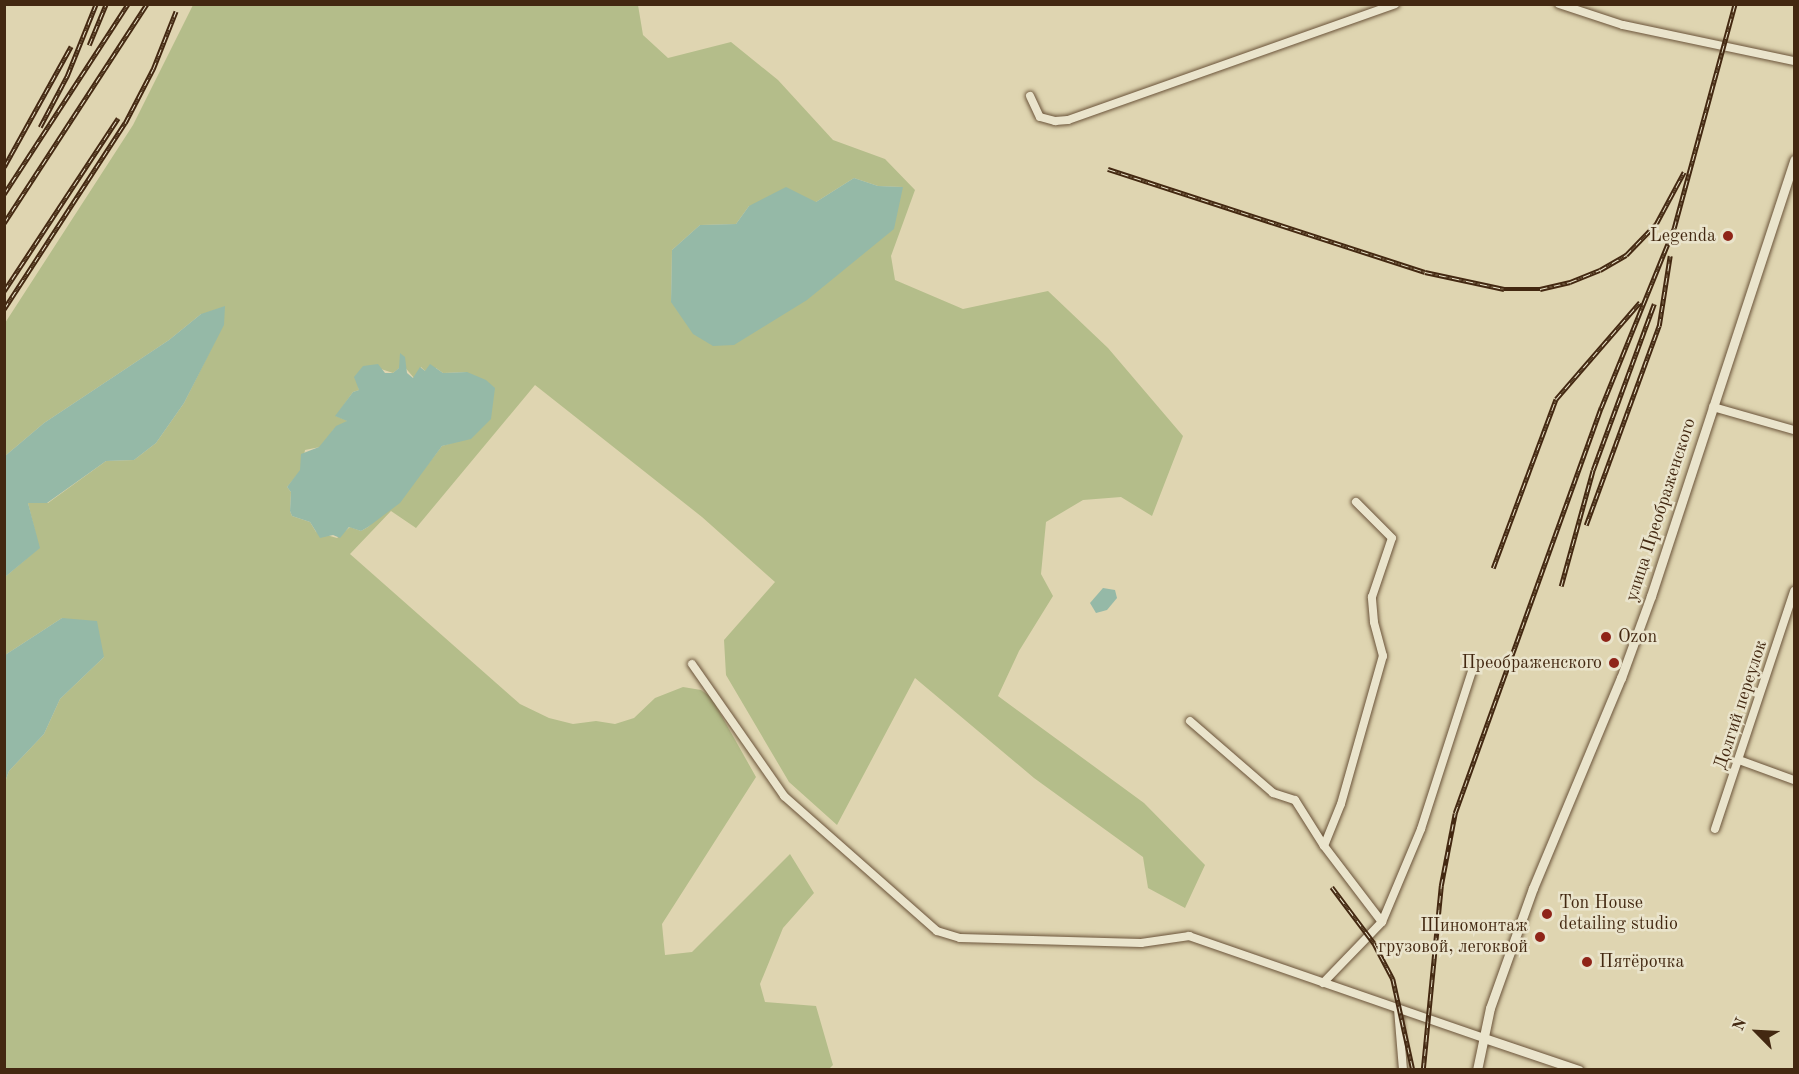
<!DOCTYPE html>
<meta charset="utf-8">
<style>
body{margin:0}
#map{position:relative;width:1799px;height:1074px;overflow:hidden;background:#dfd5b1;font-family:"Old Standard TT",serif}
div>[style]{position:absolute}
.green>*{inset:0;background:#b4bd8a}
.water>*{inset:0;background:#95b9a7}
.roads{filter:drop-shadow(0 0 2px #6a5339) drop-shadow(0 0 2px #6a5339)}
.minor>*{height:8px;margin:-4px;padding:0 4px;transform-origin:4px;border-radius:4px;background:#eae4cc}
.tertiary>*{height:9px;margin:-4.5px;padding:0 4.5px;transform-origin:4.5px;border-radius:4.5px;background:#eae4cc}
.rail>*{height:4.5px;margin-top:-2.25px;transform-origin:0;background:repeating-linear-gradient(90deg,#eae4cc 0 7px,#432811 0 14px);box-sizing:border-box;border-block:2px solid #432811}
.dots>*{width:16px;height:16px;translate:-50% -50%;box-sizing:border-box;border:3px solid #eae4cc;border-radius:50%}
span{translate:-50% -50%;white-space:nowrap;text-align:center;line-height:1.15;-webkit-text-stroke:5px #eae4cc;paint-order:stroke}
.poi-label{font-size:18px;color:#432811}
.right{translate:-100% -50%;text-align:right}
.left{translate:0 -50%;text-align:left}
.street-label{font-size:18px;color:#432811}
.frame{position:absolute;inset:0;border:6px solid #432811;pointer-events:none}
.north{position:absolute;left:1727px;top:1002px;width:60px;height:60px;-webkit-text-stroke:4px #eae4cc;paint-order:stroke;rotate:294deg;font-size:16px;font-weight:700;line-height:24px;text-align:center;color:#432811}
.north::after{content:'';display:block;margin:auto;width:21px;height:27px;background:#432811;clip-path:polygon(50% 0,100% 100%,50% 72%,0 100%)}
</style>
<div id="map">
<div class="green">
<div style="clip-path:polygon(evenodd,193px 5px,638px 5px,643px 35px,668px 58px,731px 42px,778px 80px,833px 140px,885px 159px,915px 190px,891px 256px,895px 280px,963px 309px,1048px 291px,1108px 348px,1183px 436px,1152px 516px,1121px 497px,1083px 500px,1046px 522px,1041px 574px,1053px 596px,1019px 651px,998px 696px,1144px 803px,1205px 865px,1185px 908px,1148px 888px,1143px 857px,1034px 778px,915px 678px,837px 825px,789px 782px,726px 675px,724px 640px,775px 582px,702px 517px,535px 385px,416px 528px,391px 511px,350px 554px,520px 704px,549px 718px,573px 724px,596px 721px,615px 724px,634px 718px,655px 698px,683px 687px,701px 690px,711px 697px,756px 777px,662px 924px,665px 955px,692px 952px,790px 854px,814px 893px,783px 928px,760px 984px,765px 1002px,816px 1006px,833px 1065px,829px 1069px,5px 1069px,5px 782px,9px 771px,44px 734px,60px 699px,104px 657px,62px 618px,5px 655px,5px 577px,39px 548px,28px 503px,48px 503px,106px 461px,134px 460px,156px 443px,184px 403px,223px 325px,201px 314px,169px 340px,44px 423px,5px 456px,5px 323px,133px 125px,193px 5px,854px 178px,878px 186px,903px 187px,671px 302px,672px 250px,700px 225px,736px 224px,749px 206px,816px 202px,854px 178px,193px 5px,403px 365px,414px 378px,421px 367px,425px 371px,436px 368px,443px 373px,467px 372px,455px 442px,442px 446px,412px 485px,368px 527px,361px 531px,350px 527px,337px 538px,316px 532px,310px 522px,292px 516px,290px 511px,291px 492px,287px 487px,301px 470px,305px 450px,320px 447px,330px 438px,333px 430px,348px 421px,336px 416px,353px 392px,359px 390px,358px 383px,381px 369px,393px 373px,403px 365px)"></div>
</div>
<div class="water">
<div style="clip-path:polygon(854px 178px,878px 186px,903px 187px,894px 229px,807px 300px,734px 345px,713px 346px,693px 334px,671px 302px,672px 250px,700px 225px,736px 224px,749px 206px,786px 187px,816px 202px)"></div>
<div style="clip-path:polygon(225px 306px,224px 325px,184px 403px,156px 443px,134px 460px,106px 461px,47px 503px,28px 503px,40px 548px,5px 577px,5px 456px,44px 423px,169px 340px,201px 314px)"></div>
<div style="clip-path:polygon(400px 353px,405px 357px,407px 373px,413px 378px,420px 367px,425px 371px,430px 364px,443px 373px,467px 372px,486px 380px,495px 388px,491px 419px,471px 439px,442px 446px,400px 503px,368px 527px,361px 531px,349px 527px,340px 538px,333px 535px,320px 538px,310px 522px,292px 516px,290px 511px,291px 492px,287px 487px,300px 470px,301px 454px,319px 447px,336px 426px,347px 421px,335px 416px,353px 392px,359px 390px,354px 377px,363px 366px,378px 364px,385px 373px,393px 373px,399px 368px)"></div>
<div style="clip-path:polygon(1103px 588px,1115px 590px,1117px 598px,1107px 610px,1096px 613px,1090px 603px)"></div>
<div style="clip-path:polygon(62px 618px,97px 621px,104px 657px,60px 699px,44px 734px,9px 771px,5px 782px,5px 655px)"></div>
</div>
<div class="roads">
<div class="minor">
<div style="left:1559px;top:4px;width:67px;rotate:18.2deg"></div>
<div style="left:1623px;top:25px;width:175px;rotate:11.9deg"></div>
<div style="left:1030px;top:96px;width:23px;rotate:65deg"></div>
<div style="left:1040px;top:117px;width:16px;rotate:15deg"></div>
<div style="left:1055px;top:121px;width:13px;rotate:-4deg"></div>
<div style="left:1068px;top:120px;width:347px;rotate:-19.5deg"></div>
<div style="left:1713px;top:407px;width:84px;rotate:15.9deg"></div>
<div style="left:692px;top:664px;width:161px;rotate:55.1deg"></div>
<div style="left:784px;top:796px;width:204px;rotate:41.4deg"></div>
<div style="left:937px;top:931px;width:24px;rotate:17deg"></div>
<div style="left:960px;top:938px;width:181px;rotate:1.6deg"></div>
<div style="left:1141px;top:943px;width:49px;rotate:-8.3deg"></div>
<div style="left:1189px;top:936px;width:312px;rotate:19.1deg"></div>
<div style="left:1190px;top:721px;width:110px;rotate:40.9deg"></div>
<div style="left:1273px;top:793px;width:23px;rotate:18deg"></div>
<div style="left:1295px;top:800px;width:54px;rotate:57.8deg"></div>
<div style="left:1739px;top:760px;width:59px;rotate:20deg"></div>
<div style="left:1715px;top:829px;width:251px;rotate:-71.6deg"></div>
<div style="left:1382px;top:922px;width:101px;rotate:-67.2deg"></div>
<div style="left:1421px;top:829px;width:166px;rotate:-72.1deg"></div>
<div style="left:1323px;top:983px;width:85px;rotate:-46deg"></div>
<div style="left:1382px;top:922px;width:96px;rotate:-127.3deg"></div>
<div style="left:1324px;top:846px;width:45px;rotate:-68deg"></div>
<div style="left:1341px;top:804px;width:154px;rotate:-74.2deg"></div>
<div style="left:1383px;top:656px;width:35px;rotate:-105deg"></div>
<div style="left:1374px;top:622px;width:25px;rotate:-95deg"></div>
<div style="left:1372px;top:597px;width:62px;rotate:-71.3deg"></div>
<div style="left:1392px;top:538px;width:51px;rotate:-135deg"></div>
<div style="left:1398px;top:1009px;width:61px;rotate:85.3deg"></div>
</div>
<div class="tertiary">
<div style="left:1484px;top:1038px;width:100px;rotate:18.6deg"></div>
<div style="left:1477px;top:1070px;width:63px;rotate:-78.2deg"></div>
<div style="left:1490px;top:1008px;width:127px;rotate:-70.3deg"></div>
<div style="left:1533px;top:888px;width:228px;rotate:-67.3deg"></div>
<div style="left:1621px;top:678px;width:87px;rotate:-69.9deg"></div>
<div style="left:1651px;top:596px;width:459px;rotate:-71.8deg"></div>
</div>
</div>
<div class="rail">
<div style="left:89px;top:45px;width:44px;rotate:-67.5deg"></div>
<div style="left:40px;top:127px;width:58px;rotate:-62.1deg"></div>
<div style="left:67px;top:76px;width:78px;rotate:-68.1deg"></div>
<div style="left:4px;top:167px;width:138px;rotate:-61deg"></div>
<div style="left:1108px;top:169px;width:333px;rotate:18deg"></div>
<div style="left:1425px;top:272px;width:81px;rotate:12.1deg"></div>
<div style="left:1504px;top:289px;width:36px"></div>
<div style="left:1540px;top:289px;width:31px;rotate:-13deg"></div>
<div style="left:1570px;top:282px;width:32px;rotate:-22deg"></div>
<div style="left:1600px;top:270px;width:30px;rotate:-30deg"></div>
<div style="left:1626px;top:255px;width:43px;rotate:-45.9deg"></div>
<div style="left:1656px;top:224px;width:59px;rotate:-61.7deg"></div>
<div style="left:4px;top:194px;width:227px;rotate:-56.9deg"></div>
<div style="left:4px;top:223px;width:262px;rotate:-56.9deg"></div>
<div style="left:4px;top:291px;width:207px;rotate:-56.6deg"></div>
<div style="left:4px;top:309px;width:222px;rotate:-57deg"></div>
<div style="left:125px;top:123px;width:61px;rotate:-62.6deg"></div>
<div style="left:153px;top:69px;width:62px;rotate:-68.4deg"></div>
<div style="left:1586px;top:525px;width:212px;rotate:-69.9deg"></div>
<div style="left:1659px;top:326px;width:71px;rotate:-81.1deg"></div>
<div style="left:1493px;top:568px;width:180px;rotate:-69.6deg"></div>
<div style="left:1556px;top:399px;width:128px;rotate:-49.1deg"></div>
<div style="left:1561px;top:586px;width:120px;rotate:-74.6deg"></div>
<div style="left:1593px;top:470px;width:177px;rotate:-69.8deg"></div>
<div style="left:1332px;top:887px;width:70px;rotate:53.1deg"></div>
<div style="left:1374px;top:943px;width:41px;rotate:62.2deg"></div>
<div style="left:1393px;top:979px;width:93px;rotate:77.6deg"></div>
<div style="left:1423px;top:1070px;width:185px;rotate:-84.4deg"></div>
<div style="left:1441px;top:886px;width:74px;rotate:-79.1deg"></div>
<div style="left:1455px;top:813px;width:431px;rotate:-70.2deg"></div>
<div style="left:1601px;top:408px;width:194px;rotate:-67.9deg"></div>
<div style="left:1674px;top:228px;width:232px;rotate:-74.8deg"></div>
</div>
<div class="dots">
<div style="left:1728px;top:236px;background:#8f2418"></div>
<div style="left:1606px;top:637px;background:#8f2418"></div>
<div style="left:1614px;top:663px;background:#8f2418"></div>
<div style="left:1547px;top:914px;background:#8f2418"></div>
<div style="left:1540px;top:937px;background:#8f2418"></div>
<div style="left:1587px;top:962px;background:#8f2418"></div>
</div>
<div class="poi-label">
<span class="right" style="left:1716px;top:236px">Legenda</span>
<span class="left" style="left:1618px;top:637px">Ozon</span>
<span class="right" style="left:1602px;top:663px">Преображенского</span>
<span class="left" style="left:1559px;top:914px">Ton House<br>detailing studio</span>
<span class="right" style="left:1528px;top:937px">Шиномонтаж<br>грузовой, легоквой</span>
<span class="left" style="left:1599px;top:962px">Пятёрочка</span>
</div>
<div class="street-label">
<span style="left:1661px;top:510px;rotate:-72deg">улица Преображенского</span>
<span style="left:1741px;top:705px;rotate:-72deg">Долгий переулок</span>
</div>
<div class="frame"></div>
<div class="north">N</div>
</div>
